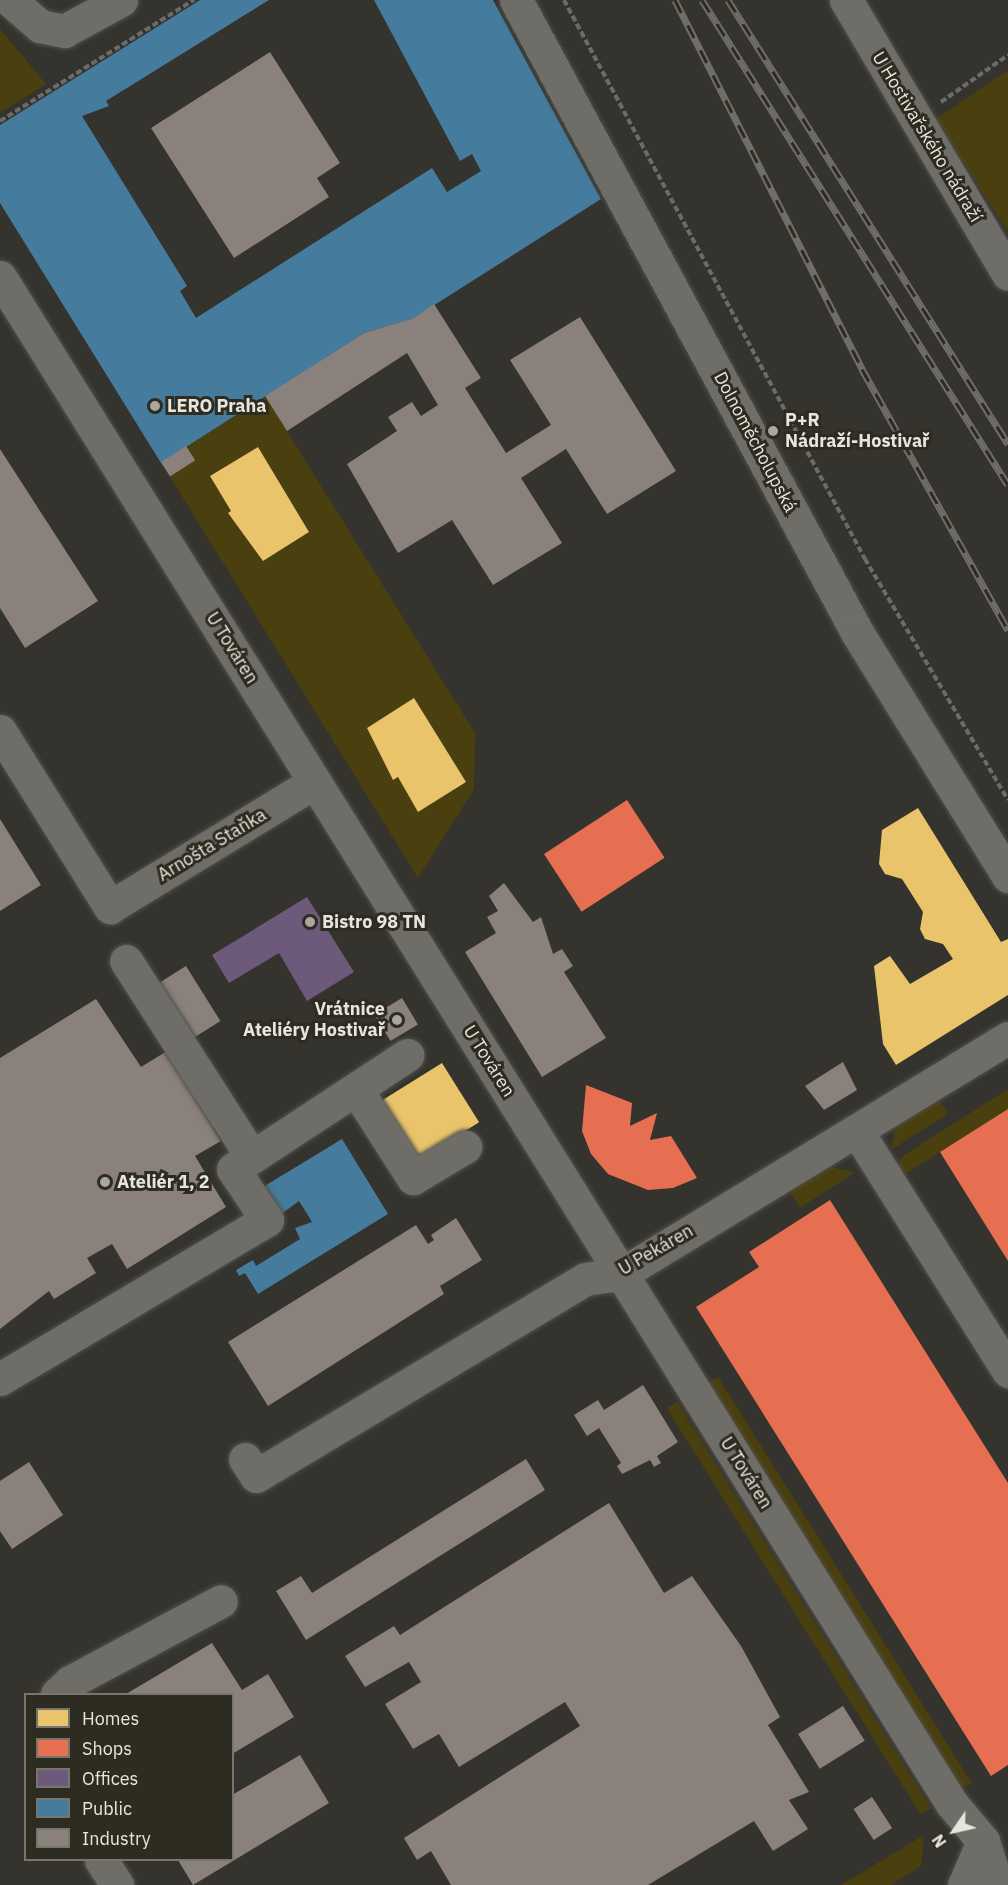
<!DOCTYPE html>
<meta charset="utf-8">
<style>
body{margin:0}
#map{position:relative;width:1008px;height:1885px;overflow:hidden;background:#34332e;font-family:"IBM Plex Sans",sans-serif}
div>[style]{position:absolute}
.green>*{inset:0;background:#4a3f0e;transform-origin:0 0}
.homes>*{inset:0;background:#e9c46a;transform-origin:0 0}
.shops>*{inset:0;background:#e76f51;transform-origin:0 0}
.offices>*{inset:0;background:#6d597a}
.public>*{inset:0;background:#457b9d}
.industry>*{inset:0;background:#8a817c;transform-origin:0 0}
.path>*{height:4px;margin-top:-2px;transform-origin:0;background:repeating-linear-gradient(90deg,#6c6b68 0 6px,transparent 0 9px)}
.roads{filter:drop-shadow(0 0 2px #504f4b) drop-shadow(0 0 2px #504f4b)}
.minor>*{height:33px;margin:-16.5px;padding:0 16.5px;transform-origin:16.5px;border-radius:16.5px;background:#6e6d68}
.rail>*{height:7px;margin-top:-3.5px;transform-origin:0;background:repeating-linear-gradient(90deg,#2e2b20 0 14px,#706e6a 0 28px);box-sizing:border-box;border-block:2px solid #706e6a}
.dots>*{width:16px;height:16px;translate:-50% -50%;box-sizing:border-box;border:3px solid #2e2b20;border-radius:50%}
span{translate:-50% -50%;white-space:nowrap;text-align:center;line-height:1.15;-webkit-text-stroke:6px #2e2b20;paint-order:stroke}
.street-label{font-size:18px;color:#e7e6de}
.poi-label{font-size:18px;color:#e7e6de;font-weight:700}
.left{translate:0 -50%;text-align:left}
.right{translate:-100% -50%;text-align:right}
.legend{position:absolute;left:24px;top:1693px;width:210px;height:168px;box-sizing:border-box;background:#2e2b20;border:2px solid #78766c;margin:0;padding:8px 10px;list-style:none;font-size:18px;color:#e7e6de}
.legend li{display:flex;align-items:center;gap:12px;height:30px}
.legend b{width:30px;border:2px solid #78766c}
.north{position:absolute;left:924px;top:1801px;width:60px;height:60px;-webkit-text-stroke:4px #2e2b20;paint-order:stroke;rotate:236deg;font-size:16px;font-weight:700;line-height:24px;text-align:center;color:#e7e6de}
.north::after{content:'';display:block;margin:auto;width:21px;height:27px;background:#e7e6de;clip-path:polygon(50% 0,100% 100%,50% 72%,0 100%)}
</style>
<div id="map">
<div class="green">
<div style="clip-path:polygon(0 29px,46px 84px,0 113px)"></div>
<div style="clip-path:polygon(1008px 70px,1008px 232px,936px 119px)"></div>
<div style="clip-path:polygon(evenodd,265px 396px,475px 733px,474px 789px,418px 878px,170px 477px,195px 460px,186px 446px,265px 396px,258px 447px,309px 532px,263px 561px,228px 514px,231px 511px,210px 476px,258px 447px,265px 396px,414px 698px,466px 782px,418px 811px,398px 777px,393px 780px,367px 728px,414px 698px)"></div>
<div style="clip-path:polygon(1008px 1089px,1008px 1109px,902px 1176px,896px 1165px,904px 1155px)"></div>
<div style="clip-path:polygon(936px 1095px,948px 1114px,891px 1150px,896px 1125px)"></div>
<div style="clip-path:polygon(829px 1167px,856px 1172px,800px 1208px,788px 1189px)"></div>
<div style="left:718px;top:1377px;width:479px;height:12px;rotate:58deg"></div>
<div style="left:677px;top:1402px;width:479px;height:12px;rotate:58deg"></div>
<div style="clip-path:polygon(924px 1835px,921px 1866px,891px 1885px,841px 1885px)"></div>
</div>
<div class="homes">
<div style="clip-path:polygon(258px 447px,309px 532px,263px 561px,228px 513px,231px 511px,210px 476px)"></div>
<div style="clip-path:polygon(414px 698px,466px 782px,418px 812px,398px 777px,393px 780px,367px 728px)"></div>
<div style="clip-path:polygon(918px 808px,1001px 942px,1008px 939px,1008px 995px,896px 1065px,883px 1044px,874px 966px,890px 956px,910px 984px,953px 959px,943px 944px,925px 939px,920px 929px,923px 912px,902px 879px,885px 874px,879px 864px,882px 830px)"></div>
<div style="left:442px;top:1063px;width:70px;height:70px;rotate:58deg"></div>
</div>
<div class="shops">
<div style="left:627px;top:800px;width:69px;height:99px;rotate:57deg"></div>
<div style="clip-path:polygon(586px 1085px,632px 1103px,630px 1126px,657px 1113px,650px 1140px,671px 1136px,697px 1178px,673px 1188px,648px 1190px,608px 1174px,591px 1154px,582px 1131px)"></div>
<div style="clip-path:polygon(1008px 1109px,1008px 1261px,940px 1152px)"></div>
<div style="clip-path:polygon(830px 1200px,1008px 1483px,1008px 1765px,991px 1776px,696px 1307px,759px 1267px,749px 1252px)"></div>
</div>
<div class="offices">
<div style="clip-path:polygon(307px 897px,354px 972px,307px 1001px,279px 953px,229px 983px,212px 955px)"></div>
</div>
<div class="public">
<div style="clip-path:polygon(200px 0,269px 0,106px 101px,109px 106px,82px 116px,187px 286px,180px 291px,196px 318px,432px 168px,447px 192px,481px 171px,472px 154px,460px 161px,374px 0,493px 0,601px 199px,414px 318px,364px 333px,161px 463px,0 203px,0 125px)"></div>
<div style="clip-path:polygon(342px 1139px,388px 1214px,258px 1294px,245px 1273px,239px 1276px,236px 1270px,253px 1260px,256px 1266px,300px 1239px,295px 1228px,312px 1222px,299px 1201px,280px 1215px,263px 1187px)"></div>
</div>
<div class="industry">
<div style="clip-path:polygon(270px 52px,340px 163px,317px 178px,329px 197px,234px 258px,151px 128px)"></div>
<div style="clip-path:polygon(434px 304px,481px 378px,465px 388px,506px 453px,551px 425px,510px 360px,580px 317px,676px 471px,607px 514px,566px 449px,521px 478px,562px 543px,493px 585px,452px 520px,398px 553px,347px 464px,397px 431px,388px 417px,412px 402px,421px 416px,438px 405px,407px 353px,287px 431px,265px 396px,364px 333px,414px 318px)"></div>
<div style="left:186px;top:446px;width:17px;height:30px;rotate:57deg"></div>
<div style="clip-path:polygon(0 449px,98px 601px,25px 648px,0 608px)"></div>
<div style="clip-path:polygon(0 819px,41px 885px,0 911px)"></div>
<div style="clip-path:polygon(504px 883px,533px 922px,541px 917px,553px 954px,562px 949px,573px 966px,564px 972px,606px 1038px,542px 1077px,465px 952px,496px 933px,487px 917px,498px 911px,489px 896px)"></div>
<div style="left:186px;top:966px;width:65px;height:31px;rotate:58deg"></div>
<div style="left:402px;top:998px;width:31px;height:32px;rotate:59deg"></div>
<div style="clip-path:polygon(96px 999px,141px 1067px,167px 1051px,221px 1141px,195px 1156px,226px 1207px,127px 1269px,112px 1244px,87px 1258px,96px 1273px,54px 1299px,49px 1291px,0 1329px,0 1058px)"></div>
<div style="clip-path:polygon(843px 1062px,857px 1090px,824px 1110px,805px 1086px)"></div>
<div style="clip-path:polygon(456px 1218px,482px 1260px,440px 1286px,444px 1294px,268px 1406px,228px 1342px,416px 1225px,428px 1244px,434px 1240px,431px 1235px)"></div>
<div style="clip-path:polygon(643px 1385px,678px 1442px,657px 1456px,661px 1463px,654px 1467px,650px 1460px,622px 1474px,617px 1466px,621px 1463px,599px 1428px,587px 1436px,574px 1415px,598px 1400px,604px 1410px)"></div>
<div style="clip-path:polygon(526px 1459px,545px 1490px,306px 1640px,276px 1591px,301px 1576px,312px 1593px)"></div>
<div style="clip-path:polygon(29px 1462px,63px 1515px,12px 1549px,0 1531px,0 1481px)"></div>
<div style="clip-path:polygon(609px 1503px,664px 1593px,692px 1576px,741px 1646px,780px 1717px,768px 1725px,809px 1792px,789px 1800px,808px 1829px,773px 1851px,754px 1821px,648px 1885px,451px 1885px,431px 1851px,417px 1860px,404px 1838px,580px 1726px,565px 1702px,459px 1767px,439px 1734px,413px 1749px,385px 1704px,421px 1682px,409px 1662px,365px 1687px,345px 1656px,394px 1626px,400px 1635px)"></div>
<div style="clip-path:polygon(212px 1643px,242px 1690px,268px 1674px,294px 1717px,232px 1754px,232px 1694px,126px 1694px)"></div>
<div style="left:843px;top:1706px;width:41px;height:53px;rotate:58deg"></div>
<div style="clip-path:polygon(300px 1755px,329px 1803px,193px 1885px,178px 1860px,232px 1860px,232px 1795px)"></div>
<div style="left:872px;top:1797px;width:37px;height:22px;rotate:57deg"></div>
</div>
<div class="path">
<div style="left:564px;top:0;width:635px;rotate:61.7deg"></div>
<div style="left:865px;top:559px;width:280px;rotate:59.3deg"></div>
<div style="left:941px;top:102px;width:82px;rotate:-35deg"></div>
<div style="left:0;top:121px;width:229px;rotate:-32deg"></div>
</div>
<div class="roads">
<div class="minor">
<div style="left:10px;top:0;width:40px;rotate:41deg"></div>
<div style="left:40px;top:26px;width:25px;rotate:12deg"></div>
<div style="left:64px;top:31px;width:65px;rotate:-28.5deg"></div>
<div style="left:516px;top:0;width:720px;rotate:61.66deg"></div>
<div style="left:858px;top:634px;width:285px;rotate:58.2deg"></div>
<div style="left:846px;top:0;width:318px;rotate:59.4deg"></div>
<div style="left:0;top:277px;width:1799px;rotate:58.06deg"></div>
<div style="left:952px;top:1804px;width:48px;rotate:50deg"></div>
<div style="left:983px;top:1841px;width:46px;rotate:72.3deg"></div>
<div style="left:0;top:731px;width:208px;rotate:58deg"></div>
<div style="left:110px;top:907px;width:240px;rotate:-31.4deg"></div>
<div style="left:356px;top:1089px;width:106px;rotate:57.4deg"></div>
<div style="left:413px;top:1178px;width:61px;rotate:-30.8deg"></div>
<div style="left:857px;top:1131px;width:284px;rotate:57.8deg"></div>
<div style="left:252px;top:1157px;width:186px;rotate:-33.3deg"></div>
<div style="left:0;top:1379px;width:311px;rotate:-30.8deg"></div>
<div style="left:267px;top:1220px;width:61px;rotate:-123.7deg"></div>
<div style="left:233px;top:1169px;width:22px;rotate:-32deg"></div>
<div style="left:252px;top:1157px;width:233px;rotate:-122.7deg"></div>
<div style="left:245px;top:1459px;width:20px;rotate:57deg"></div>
<div style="left:256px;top:1476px;width:383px;rotate:-30.9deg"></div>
<div style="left:585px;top:1279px;width:36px;rotate:-8deg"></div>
<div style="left:621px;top:1274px;width:453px;rotate:-31.4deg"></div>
<div style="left:57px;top:1694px;width:18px;rotate:-43deg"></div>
<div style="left:70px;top:1682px;width:171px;rotate:-28.2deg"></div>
<div style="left:101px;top:1860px;width:30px;rotate:57deg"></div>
<div style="left:964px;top:1885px;width:48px;rotate:-66.6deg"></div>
</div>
</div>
<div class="rail">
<div style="left:675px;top:0;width:414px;rotate:63.1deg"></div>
<div style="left:862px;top:369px;width:299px;rotate:60.8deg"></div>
<div style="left:702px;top:0;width:573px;rotate:57.75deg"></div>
<div style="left:728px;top:0;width:525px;rotate:57.76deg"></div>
</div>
<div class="dots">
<div style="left:155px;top:406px;background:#a8a7a0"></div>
<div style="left:773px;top:431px;background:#a8a7a0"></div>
<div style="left:310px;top:922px;background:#a8a7a0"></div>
<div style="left:397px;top:1020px;background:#a8a7a0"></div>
<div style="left:105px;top:1182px;background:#a8a7a0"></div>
</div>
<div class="street-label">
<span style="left:927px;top:137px;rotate:59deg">U Hostivařského nádraží</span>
<span style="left:755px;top:442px;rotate:62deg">Dolnoměcholupská</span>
<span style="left:232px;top:648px;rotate:58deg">U Továren</span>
<span style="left:212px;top:845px;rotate:-31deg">Arnošta Staňka</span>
<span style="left:489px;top:1061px;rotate:58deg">U Továren</span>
<span style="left:656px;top:1250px;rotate:-30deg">U Pekáren</span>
<span style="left:746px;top:1473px;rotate:58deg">U Továren</span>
</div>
<div class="poi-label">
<span class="left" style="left:167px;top:406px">LERO Praha</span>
<span class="left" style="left:785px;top:431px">P+R<br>Nádraží-Hostivař</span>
<span class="left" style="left:322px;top:922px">Bistro 98 TN</span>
<span class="right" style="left:385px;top:1020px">Vrátnice<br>Ateliéry Hostivař</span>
<span class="left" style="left:117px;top:1182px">Ateliér 1, 2</span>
</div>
<ul class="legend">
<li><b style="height:16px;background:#e9c46a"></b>Homes</li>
<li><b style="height:16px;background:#e76f51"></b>Shops</li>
<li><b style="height:16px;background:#6d597a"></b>Offices</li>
<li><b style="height:16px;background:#457b9d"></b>Public</li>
<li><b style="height:16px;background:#8a817c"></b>Industry</li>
</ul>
<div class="north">N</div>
</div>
